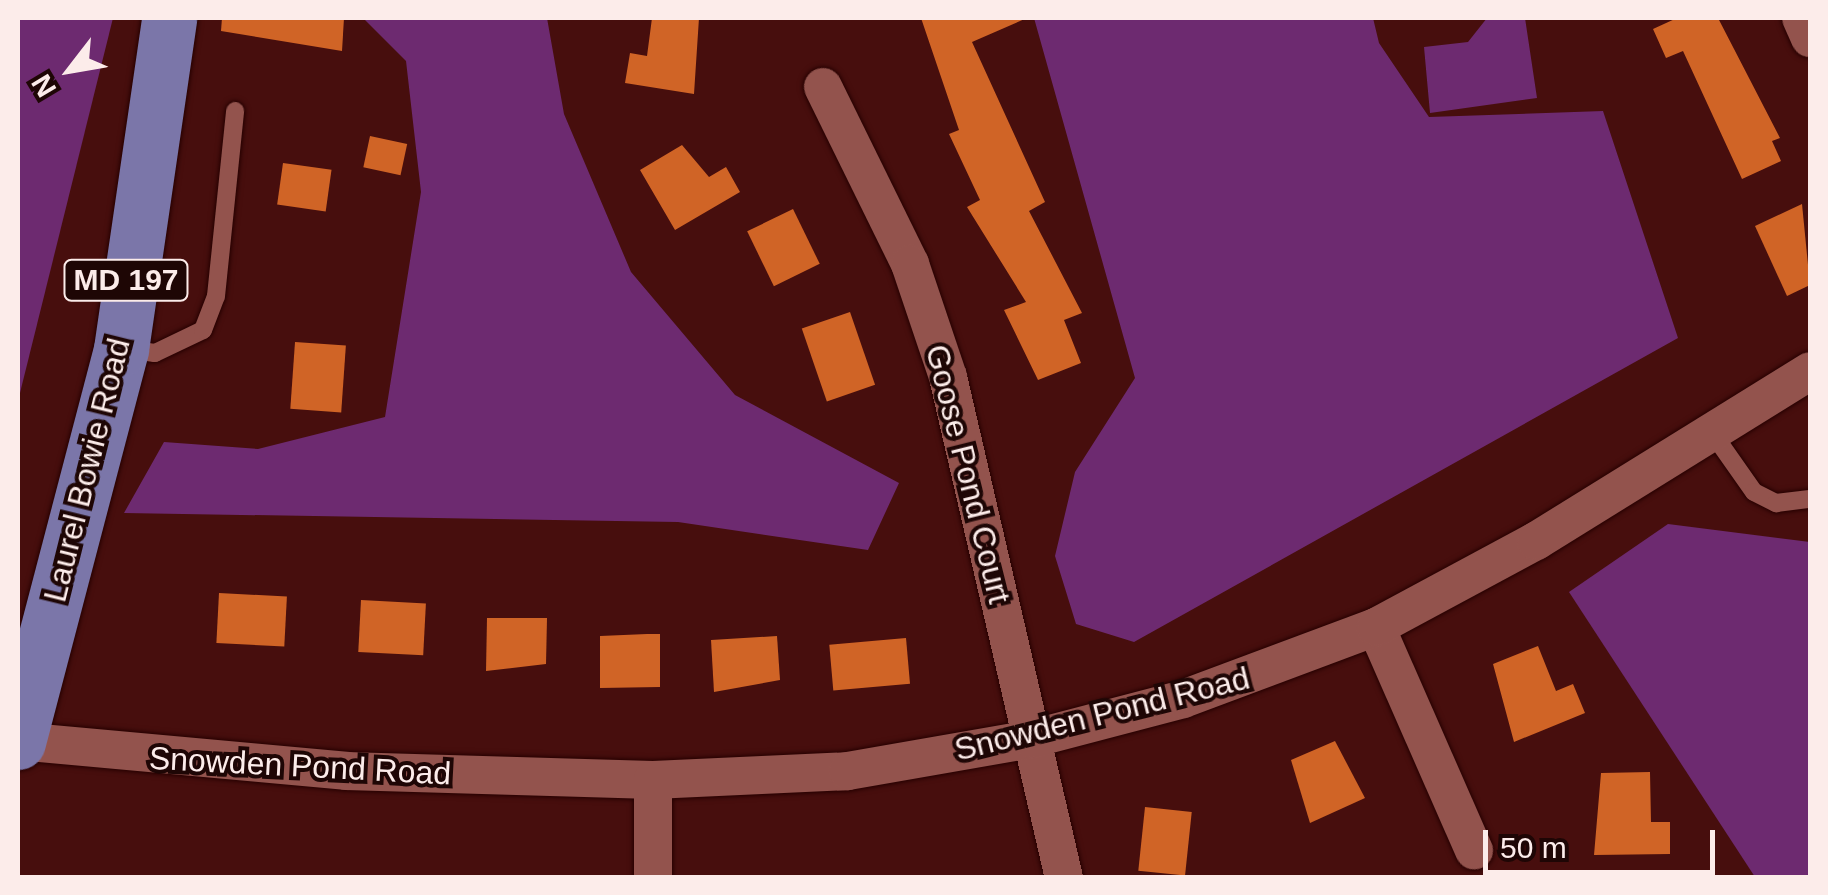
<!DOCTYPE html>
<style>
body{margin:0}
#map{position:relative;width:1828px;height:895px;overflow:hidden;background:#470e0d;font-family:Helvetica,sans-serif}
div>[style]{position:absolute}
.green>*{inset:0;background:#6d2a70}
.building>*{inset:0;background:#d06426;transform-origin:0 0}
.roads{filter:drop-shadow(0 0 2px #260001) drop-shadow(0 0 2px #260001)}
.service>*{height:18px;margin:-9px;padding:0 9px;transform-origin:9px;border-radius:9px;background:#93534d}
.minor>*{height:38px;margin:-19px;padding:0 19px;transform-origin:19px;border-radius:19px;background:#93534d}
.primary>*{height:55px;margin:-27.5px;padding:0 27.5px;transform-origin:27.5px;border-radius:27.5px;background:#7b76a9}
span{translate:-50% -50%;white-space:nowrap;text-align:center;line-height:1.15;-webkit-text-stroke:8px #1e0605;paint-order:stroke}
.shield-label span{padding:2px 8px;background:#1e0605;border:2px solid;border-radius:8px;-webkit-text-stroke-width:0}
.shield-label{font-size:30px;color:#fcecea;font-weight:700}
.street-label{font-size:32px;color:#fcecea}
.frame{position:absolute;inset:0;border:20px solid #fcecea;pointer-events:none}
.north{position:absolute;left:20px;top:20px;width:100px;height:100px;-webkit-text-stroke:8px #1e0605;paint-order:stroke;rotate:239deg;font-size:28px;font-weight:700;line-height:40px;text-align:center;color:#fcecea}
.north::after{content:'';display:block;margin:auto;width:35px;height:45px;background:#fcecea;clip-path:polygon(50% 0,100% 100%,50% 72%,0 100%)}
.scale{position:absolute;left:1483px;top:830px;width:232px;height:45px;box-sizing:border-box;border:5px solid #fcecea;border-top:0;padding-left:12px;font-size:30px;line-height:35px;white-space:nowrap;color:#fcecea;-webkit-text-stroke:8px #1e0605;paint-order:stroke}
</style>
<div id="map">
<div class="green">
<div style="clip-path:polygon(18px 18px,113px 18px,18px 401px)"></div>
<div style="clip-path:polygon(363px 18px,547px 18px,564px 114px,631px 272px,735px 395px,899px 483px,868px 550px,678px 522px,124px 513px,164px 442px,258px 449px,385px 417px,421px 192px,406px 61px)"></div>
<div style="clip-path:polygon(1034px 18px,1373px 18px,1379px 43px,1429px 117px,1603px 111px,1678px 338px,1134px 642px,1076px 624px,1055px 556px,1075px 472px,1135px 378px)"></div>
<div style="clip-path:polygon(1487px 18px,1525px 18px,1537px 98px,1430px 113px,1424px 47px,1468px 42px)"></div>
<div style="clip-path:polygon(1668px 524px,1810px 542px,1810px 877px,1755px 877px,1569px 592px)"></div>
</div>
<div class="building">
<div style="clip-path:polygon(222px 18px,344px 18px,342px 51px,221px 31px)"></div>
<div style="clip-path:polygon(652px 18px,699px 18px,694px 94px,625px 83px,630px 53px,647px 56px)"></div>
<div style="clip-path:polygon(921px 18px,1027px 18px,972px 42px,1045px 202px,1029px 211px,1082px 313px,1064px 320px,1081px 363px,1038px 380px,1004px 310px,1026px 302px,967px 207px,980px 200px,949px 134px,959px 130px)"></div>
<div style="clip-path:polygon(1677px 18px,1718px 18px,1780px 138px,1772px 141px,1781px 161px,1742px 179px,1683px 51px,1666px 58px,1653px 29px)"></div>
<div style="left:370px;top:136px;width:38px;height:32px;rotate:12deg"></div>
<div style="clip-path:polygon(682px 145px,709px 177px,726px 167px,740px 192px,675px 230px,640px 170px)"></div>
<div style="left:283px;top:163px;width:49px;height:42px;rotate:8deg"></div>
<div style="clip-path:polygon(1802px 204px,1810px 285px,1787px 296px,1755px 226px)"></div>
<div style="left:793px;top:209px;width:61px;height:51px;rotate:64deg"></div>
<div style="left:850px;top:312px;width:77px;height:51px;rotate:71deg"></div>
<div style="left:295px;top:342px;width:51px;height:67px;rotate:4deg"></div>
<div style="left:219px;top:593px;width:68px;height:50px;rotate:3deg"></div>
<div style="left:361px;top:600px;width:65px;height:52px;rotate:3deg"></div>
<div style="clip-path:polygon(487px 618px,547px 618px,546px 664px,486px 671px)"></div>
<div style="clip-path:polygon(647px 634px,660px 634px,660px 687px,600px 688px,600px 636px)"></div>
<div style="clip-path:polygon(777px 636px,780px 680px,714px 692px,711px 640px)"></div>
<div style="left:906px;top:638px;width:46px;height:77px;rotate:85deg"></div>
<div style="clip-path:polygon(1538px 646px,1556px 691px,1573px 684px,1585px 713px,1514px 742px,1493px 664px)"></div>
<div style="clip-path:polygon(1335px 741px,1365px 798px,1310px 823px,1291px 760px)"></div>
<div style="clip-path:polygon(1650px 772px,1651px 822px,1670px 822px,1670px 854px,1594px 855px,1601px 773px)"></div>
<div style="left:1145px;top:807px;width:47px;height:64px;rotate:6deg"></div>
</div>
<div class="roads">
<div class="service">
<div style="left:126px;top:349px;width:29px;rotate:8deg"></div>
<div style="left:155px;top:353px;width:53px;rotate:-25.6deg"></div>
<div style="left:203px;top:330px;width:36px;rotate:-69deg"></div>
<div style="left:216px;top:296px;width:186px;rotate:-84.1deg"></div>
<div style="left:1709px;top:428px;width:78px;rotate:54.9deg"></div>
<div style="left:1754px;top:492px;width:25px;rotate:27deg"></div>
<div style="left:1776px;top:503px;width:34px;rotate:-7deg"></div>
</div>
<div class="minor">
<div style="left:1801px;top:18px;width:22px;rotate:66deg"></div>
<div style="left:823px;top:87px;width:197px;rotate:63.8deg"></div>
<div style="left:910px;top:264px;width:119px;rotate:71.4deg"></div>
<div style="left:948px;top:377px;width:514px;rotate:76.96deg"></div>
<div style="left:1376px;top:627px;width:244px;rotate:66.3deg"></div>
<div style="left:18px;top:741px;width:329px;rotate:5.2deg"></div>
<div style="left:346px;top:771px;width:307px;rotate:1.7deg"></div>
<div style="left:653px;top:780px;width:195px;rotate:-2.6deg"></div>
<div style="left:848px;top:771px;width:186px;rotate:-9.9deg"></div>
<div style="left:1031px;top:739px;width:157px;rotate:-14.7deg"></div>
<div style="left:1183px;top:699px;width:206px;rotate:-20.5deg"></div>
<div style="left:1376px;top:627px;width:182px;rotate:-28.3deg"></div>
<div style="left:1536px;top:541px;width:322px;rotate:-31.8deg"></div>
<div style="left:653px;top:878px;width:98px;rotate:-90deg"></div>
</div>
<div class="primary">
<div style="left:18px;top:742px;width:406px;rotate:-75.3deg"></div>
<div style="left:121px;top:349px;width:334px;rotate:-81.7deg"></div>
</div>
</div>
<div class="shield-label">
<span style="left:126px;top:280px">MD 197</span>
</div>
<div class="street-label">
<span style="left:87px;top:470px;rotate:-76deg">Laurel Bowie Road</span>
<span style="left:968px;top:474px;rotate:76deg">Goose Pond Court</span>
<span style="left:1102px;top:714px;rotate:-14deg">Snowden Pond Road</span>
<span style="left:300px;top:766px;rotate:3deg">Snowden Pond Road</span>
</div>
<div class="frame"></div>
<div class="north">N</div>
<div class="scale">50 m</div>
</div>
